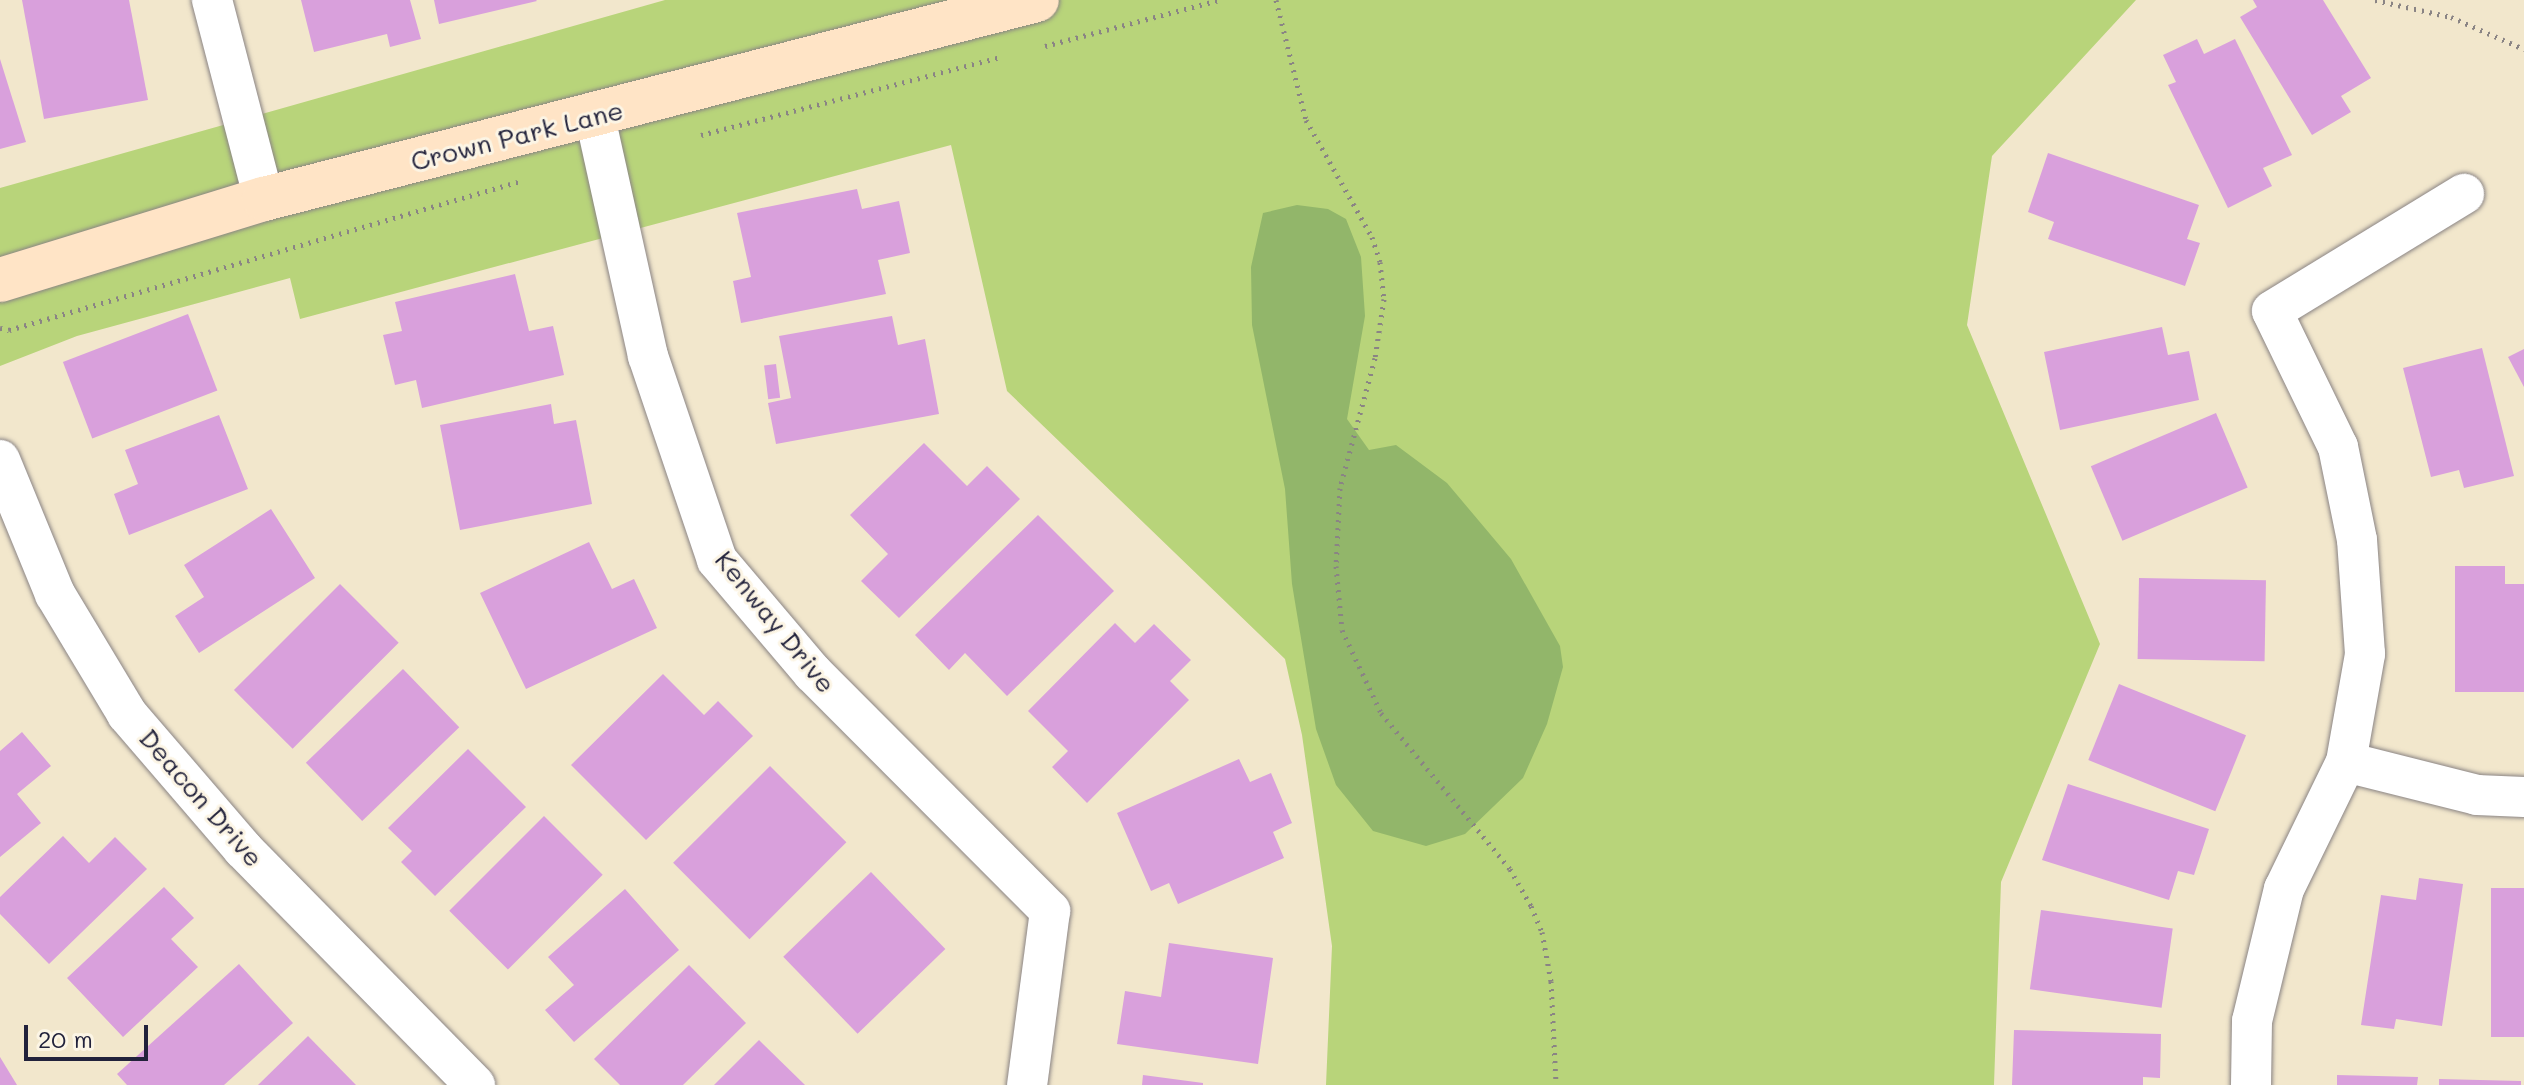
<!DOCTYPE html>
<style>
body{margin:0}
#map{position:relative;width:2524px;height:1085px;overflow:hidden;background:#f2e7cc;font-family:Mali,sans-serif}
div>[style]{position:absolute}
.green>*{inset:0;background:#b8d47a}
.forest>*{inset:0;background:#92b66a}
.building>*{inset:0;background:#d9a0dc;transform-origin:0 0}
.path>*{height:5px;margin-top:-2.5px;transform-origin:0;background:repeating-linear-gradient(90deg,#8a8484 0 2px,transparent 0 8px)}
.roads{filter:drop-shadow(0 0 2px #8a8484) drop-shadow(0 0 2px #8a8484)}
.street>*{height:40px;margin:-20px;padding:0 20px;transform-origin:20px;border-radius:20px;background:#fff}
.secondary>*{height:44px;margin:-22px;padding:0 22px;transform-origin:22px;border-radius:22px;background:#ffe4c6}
span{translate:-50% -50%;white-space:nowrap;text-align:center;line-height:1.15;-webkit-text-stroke:6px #fcf5e5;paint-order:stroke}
.street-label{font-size:26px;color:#22223b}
.scale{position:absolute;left:24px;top:1025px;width:124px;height:36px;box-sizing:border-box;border:4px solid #22223b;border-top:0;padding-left:10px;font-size:24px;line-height:28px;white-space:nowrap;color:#22223b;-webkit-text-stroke:6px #fcf5e5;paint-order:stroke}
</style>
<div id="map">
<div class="green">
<div style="clip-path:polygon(665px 0,2136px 0,1992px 156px,1967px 325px,2100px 644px,2001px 882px,1994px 1085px,1326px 1085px,1332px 946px,1302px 735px,1285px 659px,1007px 391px,951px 145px,300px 319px,290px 278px,77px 336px,0 366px,0 188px)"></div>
</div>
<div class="forest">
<div style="clip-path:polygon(1297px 205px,1328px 209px,1346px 219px,1361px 257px,1365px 316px,1347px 419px,1369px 450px,1396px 445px,1447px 483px,1511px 559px,1560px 646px,1563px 667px,1547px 724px,1523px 778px,1465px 834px,1426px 846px,1373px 831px,1336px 785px,1316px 729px,1292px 584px,1285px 489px,1252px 325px,1251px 267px,1263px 213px)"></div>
</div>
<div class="building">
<div style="clip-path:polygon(22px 0,129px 0,148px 100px,44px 119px)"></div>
<div style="clip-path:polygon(301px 0,410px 0,421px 39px,390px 47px,387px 34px,314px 52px)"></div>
<div style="clip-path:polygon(434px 0,536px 0,537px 1px,439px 24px)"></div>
<div style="clip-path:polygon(2253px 0,2323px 0,2371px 78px,2341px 96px,2351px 112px,2312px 135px,2240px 17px,2257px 7px)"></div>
<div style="clip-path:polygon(2197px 39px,2204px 54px,2235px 39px,2292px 155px,2263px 168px,2272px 186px,2228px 208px,2168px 85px,2176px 82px,2163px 55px)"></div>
<div style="clip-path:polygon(0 59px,26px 142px,0 149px)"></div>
<div style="clip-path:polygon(2048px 153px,2199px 205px,2187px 239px,2200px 243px,2185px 286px,2048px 239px,2054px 222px,2028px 212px)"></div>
<div style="clip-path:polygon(857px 189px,862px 209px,899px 201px,910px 253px,878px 260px,886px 294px,741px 323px,733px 281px,751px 277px,737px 213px)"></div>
<div style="clip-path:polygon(515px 274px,529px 331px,553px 326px,564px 375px,422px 408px,416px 380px,395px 385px,383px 335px,402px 331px,395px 302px)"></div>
<div style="left:188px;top:314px;width:82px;height:134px;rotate:69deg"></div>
<div style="clip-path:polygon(892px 316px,898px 345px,925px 339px,939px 414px,776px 444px,768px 403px,791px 398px,779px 336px)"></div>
<div style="clip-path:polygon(2162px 327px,2168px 355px,2189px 351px,2199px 400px,2060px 430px,2044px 352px)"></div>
<div style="clip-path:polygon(2482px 348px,2514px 476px,2464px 488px,2459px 470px,2431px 477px,2403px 368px)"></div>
<div style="clip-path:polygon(2524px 349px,2524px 387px,2508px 357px)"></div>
<div style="left:776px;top:364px;width:34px;height:12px;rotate:83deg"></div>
<div style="clip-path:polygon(551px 404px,554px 424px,576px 420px,592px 504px,460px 530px,440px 425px)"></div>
<div style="left:2216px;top:413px;width:81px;height:136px;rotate:67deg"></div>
<div style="clip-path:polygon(219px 415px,248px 489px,129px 535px,114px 494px,138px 484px,125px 450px)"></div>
<div style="clip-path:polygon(924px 443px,967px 486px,987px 466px,1020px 499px,899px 618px,861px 581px,888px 554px,850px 515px)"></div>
<div style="clip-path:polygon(271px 509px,315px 578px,199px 653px,175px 616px,204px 597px,184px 565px)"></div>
<div style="clip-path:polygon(1038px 515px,1114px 591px,1007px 696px,965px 653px,949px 670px,915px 635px)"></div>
<div style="clip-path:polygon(589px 542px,612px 589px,634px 579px,657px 628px,526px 689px,480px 593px)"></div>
<div style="clip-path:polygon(2455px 566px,2505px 566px,2505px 584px,2524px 584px,2524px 692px,2455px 692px)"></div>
<div style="left:2139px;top:578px;width:127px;height:81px;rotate:1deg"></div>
<div style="left:340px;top:584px;width:83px;height:150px;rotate:45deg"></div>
<div style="clip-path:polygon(1115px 623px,1135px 643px,1154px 624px,1191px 660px,1170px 681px,1189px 700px,1087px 803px,1052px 767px,1068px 751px,1028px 711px)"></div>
<div style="left:403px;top:669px;width:81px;height:135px;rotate:46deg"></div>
<div style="clip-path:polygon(663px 674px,704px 715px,718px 701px,753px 736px,646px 840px,571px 765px)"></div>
<div style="left:2119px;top:684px;width:137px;height:82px;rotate:22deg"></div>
<div style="clip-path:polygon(22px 732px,51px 766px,17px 794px,41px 823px,0 857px,0 751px)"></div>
<div style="clip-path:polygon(468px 749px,526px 807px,435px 896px,401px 862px,412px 851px,388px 828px)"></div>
<div style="clip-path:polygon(1239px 759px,1250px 782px,1271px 773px,1292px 823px,1273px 832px,1284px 858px,1178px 904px,1169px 883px,1151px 891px,1117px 813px)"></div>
<div style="left:770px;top:766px;width:108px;height:137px;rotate:45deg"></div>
<div style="clip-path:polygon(2068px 784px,2209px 829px,2194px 875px,2178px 871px,2169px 900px,2042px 860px)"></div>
<div style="left:544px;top:816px;width:83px;height:134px;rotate:45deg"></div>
<div style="clip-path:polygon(63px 836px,89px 863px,115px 837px,147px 869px,49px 964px,0 914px,0 897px)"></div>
<div style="left:871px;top:872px;width:107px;height:122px;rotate:46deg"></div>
<div style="clip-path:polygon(2419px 878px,2463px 884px,2442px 1026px,2396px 1019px,2394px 1029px,2361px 1025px,2381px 895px,2416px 900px)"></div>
<div style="clip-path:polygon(164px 887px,194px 918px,171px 939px,198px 967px,123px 1037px,67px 978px)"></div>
<div style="left:2491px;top:888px;width:33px;height:149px"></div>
<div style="clip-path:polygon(625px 889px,679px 950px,574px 1042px,545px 1010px,574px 985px,548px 957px)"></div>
<div style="left:2041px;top:910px;width:133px;height:80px;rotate:8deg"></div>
<div style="clip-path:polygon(1169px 943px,1273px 958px,1258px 1064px,1117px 1044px,1125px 991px,1161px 997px)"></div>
<div style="clip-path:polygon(239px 964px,293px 1023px,224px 1085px,127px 1085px,117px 1074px)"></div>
<div style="clip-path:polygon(689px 965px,746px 1023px,683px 1085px,620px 1085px,594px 1059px)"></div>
<div style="clip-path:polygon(2014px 1030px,2161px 1034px,2160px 1078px,2143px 1077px,2143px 1085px,2012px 1085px)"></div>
<div style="clip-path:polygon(308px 1036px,356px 1085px,258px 1085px)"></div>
<div style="clip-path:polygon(759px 1040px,805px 1085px,714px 1085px)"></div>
<div style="clip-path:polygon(0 1057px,17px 1085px,0 1085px)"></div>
<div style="clip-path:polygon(1143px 1075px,1203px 1083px,1203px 1085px,1142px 1085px)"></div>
<div style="clip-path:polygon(2337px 1075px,2418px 1077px,2417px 1085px,2337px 1085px)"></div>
<div style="clip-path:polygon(2439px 1079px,2521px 1081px,2521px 1085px,2439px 1085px)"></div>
</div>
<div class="path">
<div style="left:1276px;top:0;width:124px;rotate:76deg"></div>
<div style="left:1306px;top:120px;width:134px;rotate:60.6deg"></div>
<div style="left:1372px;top:237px;width:26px;rotate:72deg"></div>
<div style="left:1380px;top:262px;width:37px;rotate:84deg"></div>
<div style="left:1384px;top:299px;width:60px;rotate:98.7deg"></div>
<div style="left:1375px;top:358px;width:135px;rotate:105.1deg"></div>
<div style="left:1340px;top:488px;width:78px;rotate:92.9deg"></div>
<div style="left:1336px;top:566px;width:64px;rotate:84.6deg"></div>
<div style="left:1342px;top:630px;width:92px;rotate:64.8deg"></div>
<div style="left:1381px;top:713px;width:202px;rotate:50.4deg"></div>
<div style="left:1510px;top:869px;width:43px;rotate:60.4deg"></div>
<div style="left:1531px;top:906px;width:28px;rotate:67deg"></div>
<div style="left:1542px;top:932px;width:50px;rotate:79.6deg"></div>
<div style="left:1551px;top:981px;width:104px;rotate:87.2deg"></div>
<div style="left:2375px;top:0;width:78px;rotate:12.6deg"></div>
<div style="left:2451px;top:17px;width:80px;rotate:23.7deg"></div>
<div style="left:1045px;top:46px;width:180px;rotate:-14.8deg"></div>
<div style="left:701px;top:135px;width:310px;rotate:-14.6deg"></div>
<div style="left:0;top:328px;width:9px;rotate:13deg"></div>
<div style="left:9px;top:330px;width:533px;rotate:-16.23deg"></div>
</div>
<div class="roads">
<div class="street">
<div style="left:212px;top:0;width:206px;rotate:75.4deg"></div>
<div style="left:595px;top:117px;width:245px;rotate:77.5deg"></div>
<div style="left:648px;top:356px;width:215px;rotate:71.3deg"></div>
<div style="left:717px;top:560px;width:148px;rotate:49.7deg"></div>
<div style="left:813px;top:673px;width:336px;rotate:45.1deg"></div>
<div style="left:1050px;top:911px;width:176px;rotate:97.5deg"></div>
<div style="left:0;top:460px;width:145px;rotate:67.7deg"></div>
<div style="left:55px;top:594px;width:140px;rotate:59deg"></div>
<div style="left:127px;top:714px;width:178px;rotate:49.3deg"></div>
<div style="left:243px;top:849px;width:331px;rotate:45.5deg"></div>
<div style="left:2346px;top:762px;width:135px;rotate:14.1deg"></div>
<div style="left:2477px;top:795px;width:47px;rotate:2.4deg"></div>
<div style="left:2251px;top:1085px;width:64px;rotate:-89.1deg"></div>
<div style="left:2252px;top:1021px;width:136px;rotate:-76.4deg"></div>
<div style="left:2284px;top:889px;width:141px;rotate:-64deg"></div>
<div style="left:2346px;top:762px;width:110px;rotate:-80deg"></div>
<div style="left:2365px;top:654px;width:114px;rotate:-94deg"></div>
<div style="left:2357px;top:540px;width:95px;rotate:-101.5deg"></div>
<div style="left:2338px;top:447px;width:151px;rotate:-115.9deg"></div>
<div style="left:2272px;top:311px;width:225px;rotate:-31.4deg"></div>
</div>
<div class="secondary">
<div style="left:0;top:280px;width:276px;rotate:-17.1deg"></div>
<div style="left:264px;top:199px;width:798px;rotate:-14.44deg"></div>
</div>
</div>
<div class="street-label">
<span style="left:517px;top:136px;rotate:-14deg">Crown Park Lane</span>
<span style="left:775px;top:622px;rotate:51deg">Kenway Drive</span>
<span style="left:201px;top:798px;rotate:49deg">Deacon Drive</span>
</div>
<div class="scale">20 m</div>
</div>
